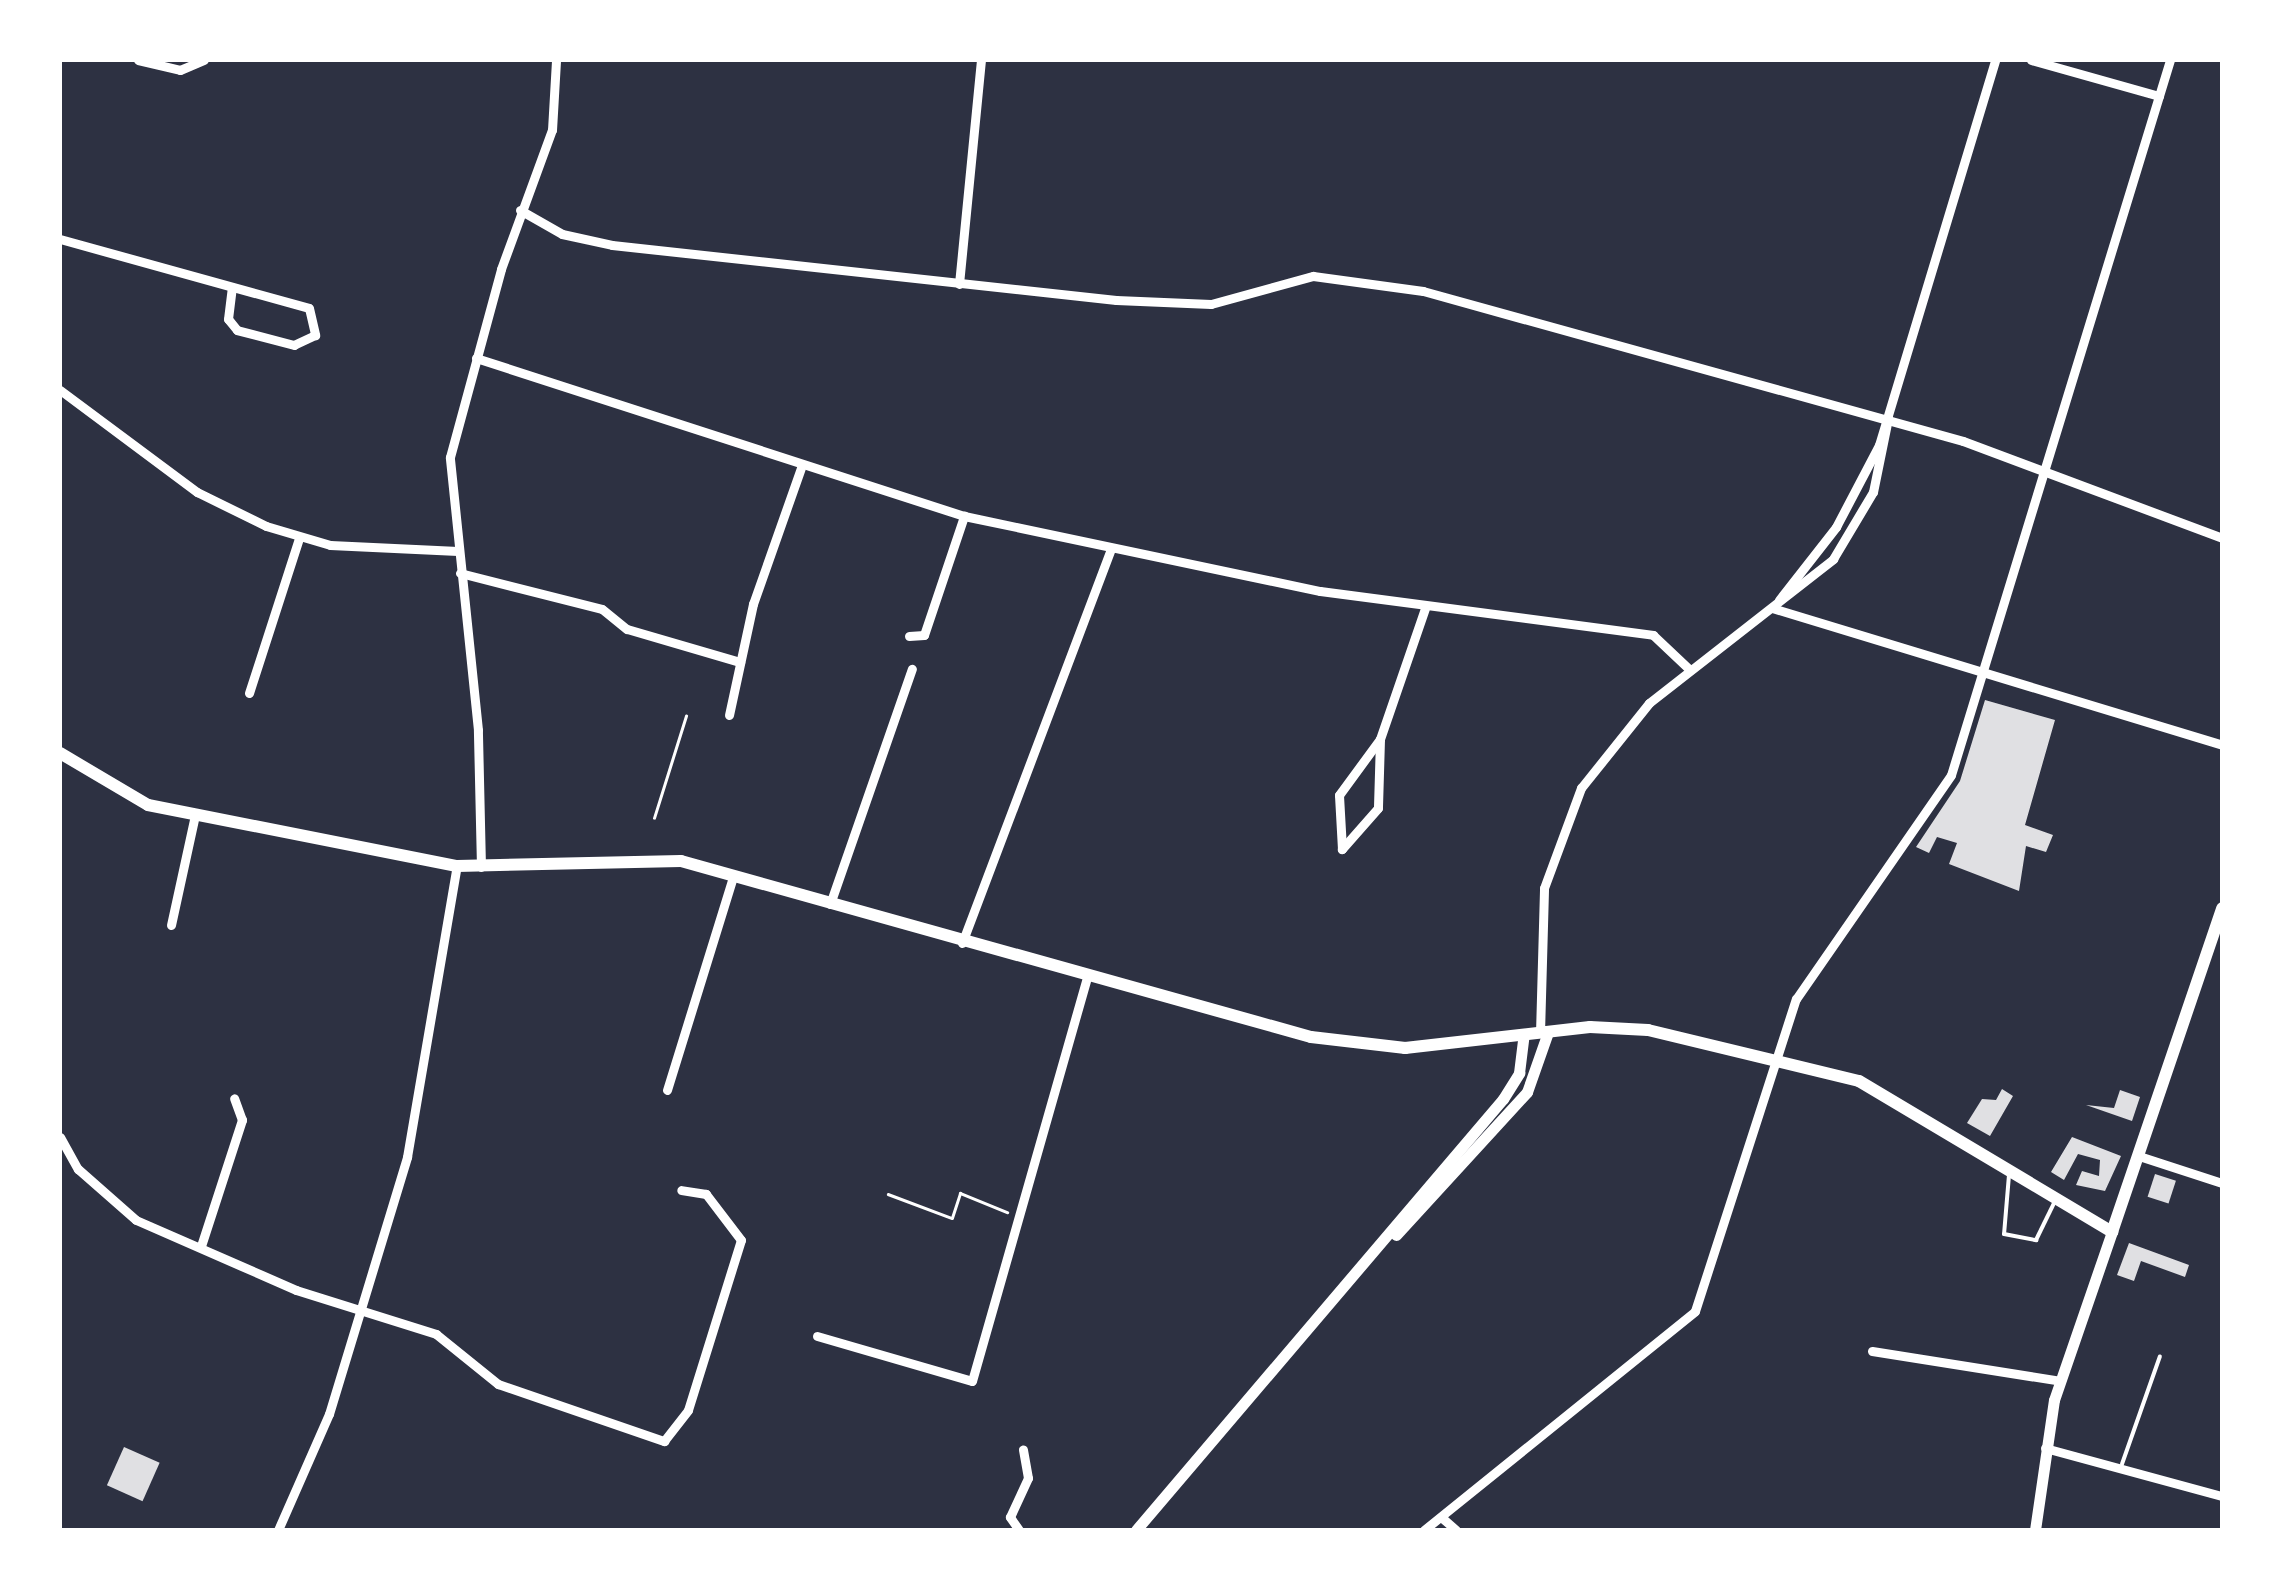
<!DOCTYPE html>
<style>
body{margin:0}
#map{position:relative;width:2282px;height:1590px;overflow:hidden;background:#2d3142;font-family:Merriweather,serif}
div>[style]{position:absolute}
.building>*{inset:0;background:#e0e0e3;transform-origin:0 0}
.path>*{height:2.5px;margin:-1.25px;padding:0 1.25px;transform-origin:1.25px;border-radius:1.25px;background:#fff}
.service>*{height:4px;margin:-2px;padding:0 2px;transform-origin:2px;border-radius:2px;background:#fff}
.minor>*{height:9px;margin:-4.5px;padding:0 4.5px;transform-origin:4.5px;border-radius:4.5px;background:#fff}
.tertiary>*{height:11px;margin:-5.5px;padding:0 5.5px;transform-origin:5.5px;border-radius:5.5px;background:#fff}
.secondary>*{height:12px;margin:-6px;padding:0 6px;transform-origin:6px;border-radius:6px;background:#fff}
span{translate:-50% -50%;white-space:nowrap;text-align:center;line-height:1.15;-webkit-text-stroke:10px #fff;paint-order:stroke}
.frame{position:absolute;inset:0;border:62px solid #fff;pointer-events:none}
</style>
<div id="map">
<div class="building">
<div style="clip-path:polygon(1985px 700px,2055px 720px,2025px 825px,2053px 835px,2046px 852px,2026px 846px,2019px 891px,1949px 864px,1957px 843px,1937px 837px,1929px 853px,1916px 847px,1960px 781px)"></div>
<div style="clip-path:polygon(2002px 1089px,2013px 1096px,1990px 1136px,1967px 1123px,1982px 1099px,1996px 1100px)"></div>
<div style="clip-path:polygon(2120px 1090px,2140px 1097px,2132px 1121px,2086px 1105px,2114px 1108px)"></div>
<div style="clip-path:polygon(2072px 1137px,2121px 1156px,2105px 1191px,2076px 1185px,2082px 1171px,2099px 1176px,2100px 1160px,2078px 1154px,2064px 1180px,2051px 1172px)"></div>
<div style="left:2155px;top:1174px;width:22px;height:24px;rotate:18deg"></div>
<div style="clip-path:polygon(2129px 1243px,2189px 1265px,2185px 1277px,2141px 1261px,2134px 1281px,2117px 1275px)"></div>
<div style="left:124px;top:1447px;width:39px;height:42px;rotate:24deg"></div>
</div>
<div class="path">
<div style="left:2221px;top:230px;width:1px"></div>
<div style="left:654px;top:818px;width:107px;rotate:-72.6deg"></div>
<div style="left:888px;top:1194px;width:68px;rotate:20.6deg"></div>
<div style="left:952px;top:1218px;width:26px;rotate:-72deg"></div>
<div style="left:960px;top:1193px;width:51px;rotate:22deg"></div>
</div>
<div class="service">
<div style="left:2009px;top:1175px;width:59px;rotate:94.8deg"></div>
<div style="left:2004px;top:1234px;width:33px;rotate:11deg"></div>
<div style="left:2036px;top:1240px;width:43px;rotate:-64deg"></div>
<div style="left:2122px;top:1464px;width:114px;rotate:-70.6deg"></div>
</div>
<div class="minor">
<div style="left:138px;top:60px;width:43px;rotate:13.4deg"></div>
<div style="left:180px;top:70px;width:26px;rotate:-23deg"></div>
<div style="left:2031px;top:60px;width:133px;rotate:15.7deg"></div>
<div style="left:520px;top:210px;width:48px;rotate:29.7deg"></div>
<div style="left:562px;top:234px;width:51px;rotate:12.4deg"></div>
<div style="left:612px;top:245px;width:507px;rotate:6.23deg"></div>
<div style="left:1116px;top:300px;width:95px;rotate:2.4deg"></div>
<div style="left:1211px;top:304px;width:106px;rotate:-15.4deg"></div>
<div style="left:1313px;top:276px;width:111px;rotate:7.8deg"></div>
<div style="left:1423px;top:291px;width:560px;rotate:15.52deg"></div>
<div style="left:1963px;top:441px;width:277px;rotate:20.5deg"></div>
<div style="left:60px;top:239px;width:258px;rotate:15.5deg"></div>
<div style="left:309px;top:308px;width:28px;rotate:77deg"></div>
<div style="left:315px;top:335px;width:23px;rotate:155deg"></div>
<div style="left:294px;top:345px;width:59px;rotate:-165.3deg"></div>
<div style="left:237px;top:330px;width:14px;rotate:-129deg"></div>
<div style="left:228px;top:319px;width:32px;rotate:-83deg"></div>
<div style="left:959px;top:284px;width:225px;rotate:-84.4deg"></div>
<div style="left:476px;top:358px;width:513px;rotate:17.94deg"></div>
<div style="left:964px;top:516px;width:364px;rotate:11.9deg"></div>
<div style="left:1320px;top:591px;width:336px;rotate:7.5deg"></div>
<div style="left:1653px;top:635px;width:51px;rotate:43.4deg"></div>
<div style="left:60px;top:390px;width:171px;rotate:36.7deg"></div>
<div style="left:197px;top:492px;width:77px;rotate:26.2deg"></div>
<div style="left:266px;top:526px;width:67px;rotate:16.5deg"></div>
<div style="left:330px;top:545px;width:128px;rotate:2.7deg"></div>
<div style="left:460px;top:573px;width:146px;rotate:14.2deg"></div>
<div style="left:602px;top:609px;width:32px;rotate:39deg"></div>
<div style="left:627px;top:629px;width:118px;rotate:16.3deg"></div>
<div style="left:1779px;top:600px;width:93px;rotate:-52deg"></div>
<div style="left:1836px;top:527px;width:93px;rotate:-62.3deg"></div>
<div style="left:1879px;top:445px;width:402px;rotate:-73.2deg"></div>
<div style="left:1772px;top:608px;width:470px;rotate:16.9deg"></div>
<div style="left:909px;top:636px;width:15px;rotate:-4deg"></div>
<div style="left:924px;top:635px;width:126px;rotate:-71.4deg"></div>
<div style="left:249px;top:693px;width:163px;rotate:-72.1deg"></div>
<div style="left:729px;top:715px;width:114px;rotate:-77.8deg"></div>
<div style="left:753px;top:604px;width:144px;rotate:-70.6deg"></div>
<div style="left:1380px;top:739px;width:69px;rotate:91.7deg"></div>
<div style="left:1378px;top:808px;width:55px;rotate:131.3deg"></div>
<div style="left:1342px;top:849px;width:54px;rotate:-93.2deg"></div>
<div style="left:1339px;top:795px;width:69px;rotate:-53.8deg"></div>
<div style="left:1380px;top:739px;width:139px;rotate:-71deg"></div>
<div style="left:481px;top:867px;width:137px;rotate:-91.3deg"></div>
<div style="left:478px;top:730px;width:274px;rotate:-95.9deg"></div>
<div style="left:450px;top:457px;width:195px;rotate:-74.8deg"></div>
<div style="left:501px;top:269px;width:148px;rotate:-69.9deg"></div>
<div style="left:552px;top:130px;width:70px;rotate:-86.7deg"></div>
<div style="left:830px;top:904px;width:249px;rotate:-70.8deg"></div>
<div style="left:171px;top:925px;width:113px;rotate:-77.7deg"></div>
<div style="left:962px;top:943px;width:422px;rotate:-69.3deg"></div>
<div style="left:1540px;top:1033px;width:145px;rotate:-88.4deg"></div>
<div style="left:1544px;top:888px;width:107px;rotate:-69.7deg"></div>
<div style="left:1581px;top:788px;width:109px;rotate:-51.3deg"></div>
<div style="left:1649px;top:703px;width:234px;rotate:-38deg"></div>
<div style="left:1833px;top:559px;width:78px;rotate:-59.2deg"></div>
<div style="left:1873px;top:492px;width:76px;rotate:-78.5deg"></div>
<div style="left:667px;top:1090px;width:223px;rotate:-72.8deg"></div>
<div style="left:60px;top:1137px;width:37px;rotate:61deg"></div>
<div style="left:78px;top:1169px;width:77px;rotate:41.3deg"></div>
<div style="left:136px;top:1220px;width:175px;rotate:23.6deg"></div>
<div style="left:296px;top:1290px;width:147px;rotate:17.4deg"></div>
<div style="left:436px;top:1334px;width:80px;rotate:38.9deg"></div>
<div style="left:498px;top:1384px;width:176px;rotate:19deg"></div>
<div style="left:664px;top:1441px;width:39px;rotate:-52deg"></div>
<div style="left:688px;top:1410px;width:178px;rotate:-72.7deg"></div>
<div style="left:741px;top:1240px;width:58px;rotate:-127.3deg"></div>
<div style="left:706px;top:1194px;width:25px;rotate:-171deg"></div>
<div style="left:2142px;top:1157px;width:84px;rotate:18deg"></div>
<div style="left:201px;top:1246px;width:133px;rotate:-72deg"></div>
<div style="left:242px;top:1120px;width:23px;rotate:-110deg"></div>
<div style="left:817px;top:1336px;width:161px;rotate:16.2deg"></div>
<div style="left:972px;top:1381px;width:417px;rotate:-74.1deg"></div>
<div style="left:1872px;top:1351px;width:191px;rotate:9deg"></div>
<div style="left:2045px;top:1448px;width:183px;rotate:15.2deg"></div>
<div style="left:1441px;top:1517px;width:20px;rotate:41deg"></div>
<div style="left:278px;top:1530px;width:127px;rotate:-66.3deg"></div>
<div style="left:329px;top:1414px;width:269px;rotate:-73.1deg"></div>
<div style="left:407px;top:1157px;width:295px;rotate:-80.3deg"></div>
<div style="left:1019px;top:1530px;width:16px;rotate:-125deg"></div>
<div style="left:1010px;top:1517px;width:43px;rotate:-65.2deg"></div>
<div style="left:1028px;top:1478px;width:29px;rotate:-100deg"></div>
<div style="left:1424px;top:1530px;width:348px;rotate:-38.9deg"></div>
<div style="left:1695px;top:1311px;width:328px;rotate:-72.1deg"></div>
<div style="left:1796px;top:999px;width:272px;rotate:-55.3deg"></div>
<div style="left:1951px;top:775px;width:748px;rotate:-72.97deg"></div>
</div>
<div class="tertiary">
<div style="left:1396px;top:1235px;width:194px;rotate:-47.5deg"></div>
<div style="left:1527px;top:1092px;width:64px;rotate:-70.7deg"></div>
<div style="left:1136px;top:1530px;width:566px;rotate:-49.59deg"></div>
<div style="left:1503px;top:1099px;width:31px;rotate:-58deg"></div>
<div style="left:1519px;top:1073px;width:38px;rotate:-83deg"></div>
<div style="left:2035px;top:1530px;width:131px;rotate:-81.7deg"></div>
<div style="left:2054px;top:1400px;width:178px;rotate:-71deg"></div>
</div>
<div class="secondary">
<div style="left:60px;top:753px;width:102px;rotate:30.6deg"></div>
<div style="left:148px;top:805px;width:315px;rotate:11.2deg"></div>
<div style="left:457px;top:866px;width:224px;rotate:-1.3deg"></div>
<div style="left:681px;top:861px;width:654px;rotate:15.61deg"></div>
<div style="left:1311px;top:1037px;width:95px;rotate:6.7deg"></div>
<div style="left:1405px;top:1048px;width:186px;rotate:-6.5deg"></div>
<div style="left:1590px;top:1027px;width:58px;rotate:3deg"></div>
<div style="left:1648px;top:1030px;width:217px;rotate:13.6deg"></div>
<div style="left:1859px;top:1081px;width:295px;rotate:30.8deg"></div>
<div style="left:2112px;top:1232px;width:342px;rotate:-71.2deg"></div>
</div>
<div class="frame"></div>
</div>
